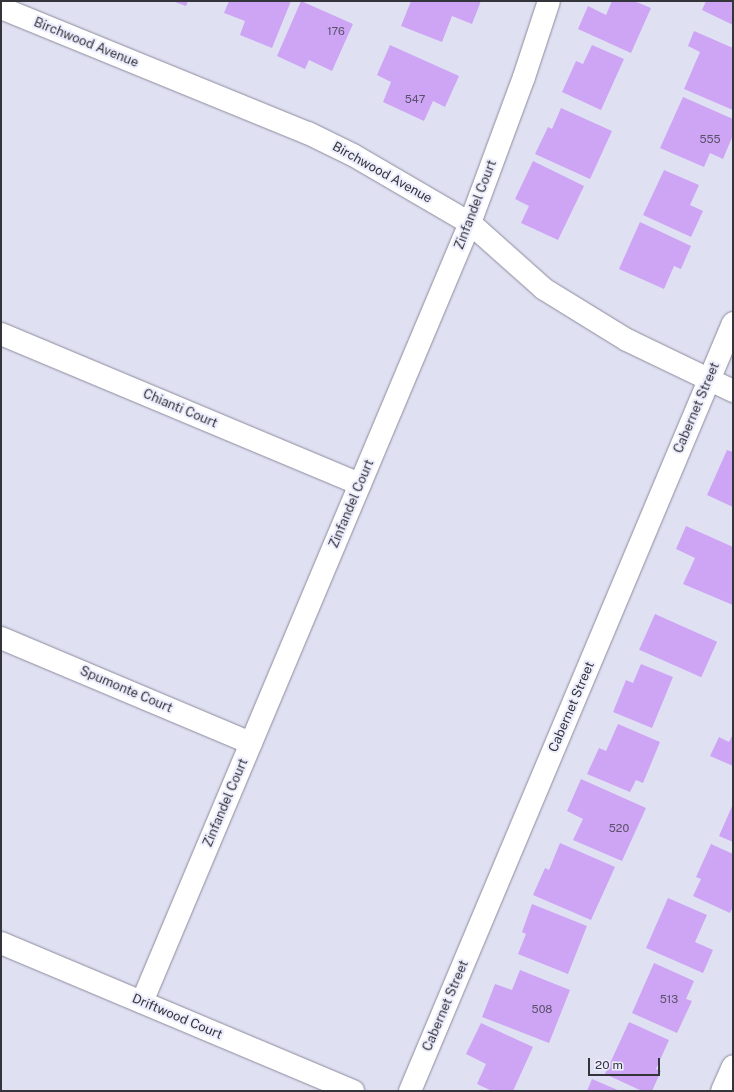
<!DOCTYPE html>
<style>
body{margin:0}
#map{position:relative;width:734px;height:1092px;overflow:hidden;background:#e0e0f3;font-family:"Public Sans",sans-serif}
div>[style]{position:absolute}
.building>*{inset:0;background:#cda5f4;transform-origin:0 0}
.roads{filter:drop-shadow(0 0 1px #8b8b9c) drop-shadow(0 0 1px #8b8b9c)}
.minor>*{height:22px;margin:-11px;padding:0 11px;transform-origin:11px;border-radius:11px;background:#fff}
span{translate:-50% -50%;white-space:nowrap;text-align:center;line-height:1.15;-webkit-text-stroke:4px #edeefd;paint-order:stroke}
.number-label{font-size:11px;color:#5a5069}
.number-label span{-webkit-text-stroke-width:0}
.street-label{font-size:13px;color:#34343b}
.frame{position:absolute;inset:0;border:2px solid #34343b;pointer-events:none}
.scale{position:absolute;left:588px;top:1058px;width:72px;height:18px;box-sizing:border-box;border:2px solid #34343b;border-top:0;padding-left:5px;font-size:12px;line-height:14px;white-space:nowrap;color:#34343b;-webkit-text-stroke:3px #edeefd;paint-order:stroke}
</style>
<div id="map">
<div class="building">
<div style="clip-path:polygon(172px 1px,188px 1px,186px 6px)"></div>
<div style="clip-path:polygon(229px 1px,291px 1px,272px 48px,240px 35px,245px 21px,224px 13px)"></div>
<div style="clip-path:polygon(301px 1px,353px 24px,332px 71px,309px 60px,305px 69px,277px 56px)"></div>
<div style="clip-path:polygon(411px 1px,481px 1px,472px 24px,452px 16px,442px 42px,401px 26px)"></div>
<div style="clip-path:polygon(612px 1px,634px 1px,651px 8px,631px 53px,578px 29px,588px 6px,606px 15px)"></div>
<div style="clip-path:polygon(706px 1px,733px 1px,733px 25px,702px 10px)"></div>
<div style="clip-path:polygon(694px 31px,733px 48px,733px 110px,684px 89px,700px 52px,688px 46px)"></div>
<div style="clip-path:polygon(390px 45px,459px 76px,445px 107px,433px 101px,424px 121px,383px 102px,391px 82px,377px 75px)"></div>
<div style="clip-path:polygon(592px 45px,624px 59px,601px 110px,562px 92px,576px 61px,583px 64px)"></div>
<div style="clip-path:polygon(683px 97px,733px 119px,733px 135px,723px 159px,710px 153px,704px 167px,660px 148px)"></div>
<div style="clip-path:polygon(561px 108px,612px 131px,590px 179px,535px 154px,548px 127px,552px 129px)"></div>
<div style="clip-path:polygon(533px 161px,584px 186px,558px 240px,521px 223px,529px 206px,515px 199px)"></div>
<div style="clip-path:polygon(664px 170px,699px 185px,690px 205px,703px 211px,691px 237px,643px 215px)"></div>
<div style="clip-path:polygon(640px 222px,691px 246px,681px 269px,674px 266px,664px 289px,619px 269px)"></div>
<div style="clip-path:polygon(727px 450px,733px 452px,733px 507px,707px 495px)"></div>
<div style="clip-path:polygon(686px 526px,733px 547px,733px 605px,683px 584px,695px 558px,676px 549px)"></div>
<div style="left:655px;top:614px;width:68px;height:39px;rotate:24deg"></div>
<div style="clip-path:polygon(641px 664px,673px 677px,652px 728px,613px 712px,626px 680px,633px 683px)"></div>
<div style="clip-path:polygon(618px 724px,660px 742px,643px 783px,636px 780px,630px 792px,587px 774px,599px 748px,606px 751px)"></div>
<div style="clip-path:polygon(733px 734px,733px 766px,710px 756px,719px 737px,729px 742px)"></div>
<div style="clip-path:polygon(581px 779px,646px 808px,622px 861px,573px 840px,583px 819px,567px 811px)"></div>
<div style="clip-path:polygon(733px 804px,733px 842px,719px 836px)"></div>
<div style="clip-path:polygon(560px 843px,615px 867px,591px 920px,533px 895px,545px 868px,549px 870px)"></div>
<div style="clip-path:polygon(711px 844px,733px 854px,733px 907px,730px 913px,693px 896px,701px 879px,696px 877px)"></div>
<div style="clip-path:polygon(668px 898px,707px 915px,695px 942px,713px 950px,703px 973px,646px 948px)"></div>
<div style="clip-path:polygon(532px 904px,587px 926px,568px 974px,518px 954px,526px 934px,522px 932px)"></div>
<div style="clip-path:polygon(654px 963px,694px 981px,686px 999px,692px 1001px,677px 1033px,632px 1013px)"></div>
<div style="clip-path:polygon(520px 970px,570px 990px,549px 1043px,482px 1017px,495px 984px,512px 990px)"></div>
<div style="clip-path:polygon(629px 1022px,669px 1040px,656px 1069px,661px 1071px,652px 1091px,642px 1091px,605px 1074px)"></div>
<div style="clip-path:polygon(481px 1023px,533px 1047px,513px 1091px,492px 1091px,477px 1084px,486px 1064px,466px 1054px)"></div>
<div style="clip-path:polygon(592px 1079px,620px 1091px,587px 1091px)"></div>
</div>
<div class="roads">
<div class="minor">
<div style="left:1px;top:8px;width:331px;rotate:22.2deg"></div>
<div style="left:308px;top:133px;width:50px;rotate:26.1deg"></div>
<div style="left:353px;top:155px;width:135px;rotate:30.2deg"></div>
<div style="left:470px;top:223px;width:99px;rotate:41.7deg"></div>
<div style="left:544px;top:289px;width:97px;rotate:31.6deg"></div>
<div style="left:627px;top:340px;width:118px;rotate:25.7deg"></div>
<div style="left:1px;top:334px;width:389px;rotate:22.7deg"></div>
<div style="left:1px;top:638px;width:271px;rotate:22.8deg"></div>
<div style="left:1px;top:943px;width:382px;rotate:22.8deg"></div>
<div style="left:142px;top:1002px;width:845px;rotate:-67.17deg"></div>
<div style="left:470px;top:223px;width:156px;rotate:-69.7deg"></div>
<div style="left:524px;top:77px;width:80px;rotate:-71.8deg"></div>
<div style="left:410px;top:1091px;width:833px;rotate:-67.19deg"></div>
<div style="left:722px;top:1091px;width:27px;rotate:-66deg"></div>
</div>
</div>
<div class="number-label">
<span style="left:336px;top:31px">176</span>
<span style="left:415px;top:99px">547</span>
<span style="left:710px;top:139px">555</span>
<span style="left:619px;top:828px">520</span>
<span style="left:669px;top:999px">513</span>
<span style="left:542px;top:1009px">508</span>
</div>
<div class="street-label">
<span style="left:86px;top:43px;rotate:22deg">Birchwood Avenue</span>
<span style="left:382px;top:173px;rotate:29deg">Birchwood Avenue</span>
<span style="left:476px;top:205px;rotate:-69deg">Zinfandel Court</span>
<span style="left:697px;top:408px;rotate:-67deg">Cabernet Street</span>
<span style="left:180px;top:409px;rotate:23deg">Chianti Court</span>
<span style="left:352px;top:504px;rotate:-67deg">Zinfandel Court</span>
<span style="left:126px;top:690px;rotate:23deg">Spumonte Court</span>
<span style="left:572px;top:707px;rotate:-67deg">Cabernet Street</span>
<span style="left:226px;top:803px;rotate:-67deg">Zinfandel Court</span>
<span style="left:446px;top:1006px;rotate:-67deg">Cabernet Street</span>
<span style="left:177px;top:1017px;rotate:23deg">Driftwood Court</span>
</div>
<div class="frame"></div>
<div class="scale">20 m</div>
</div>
